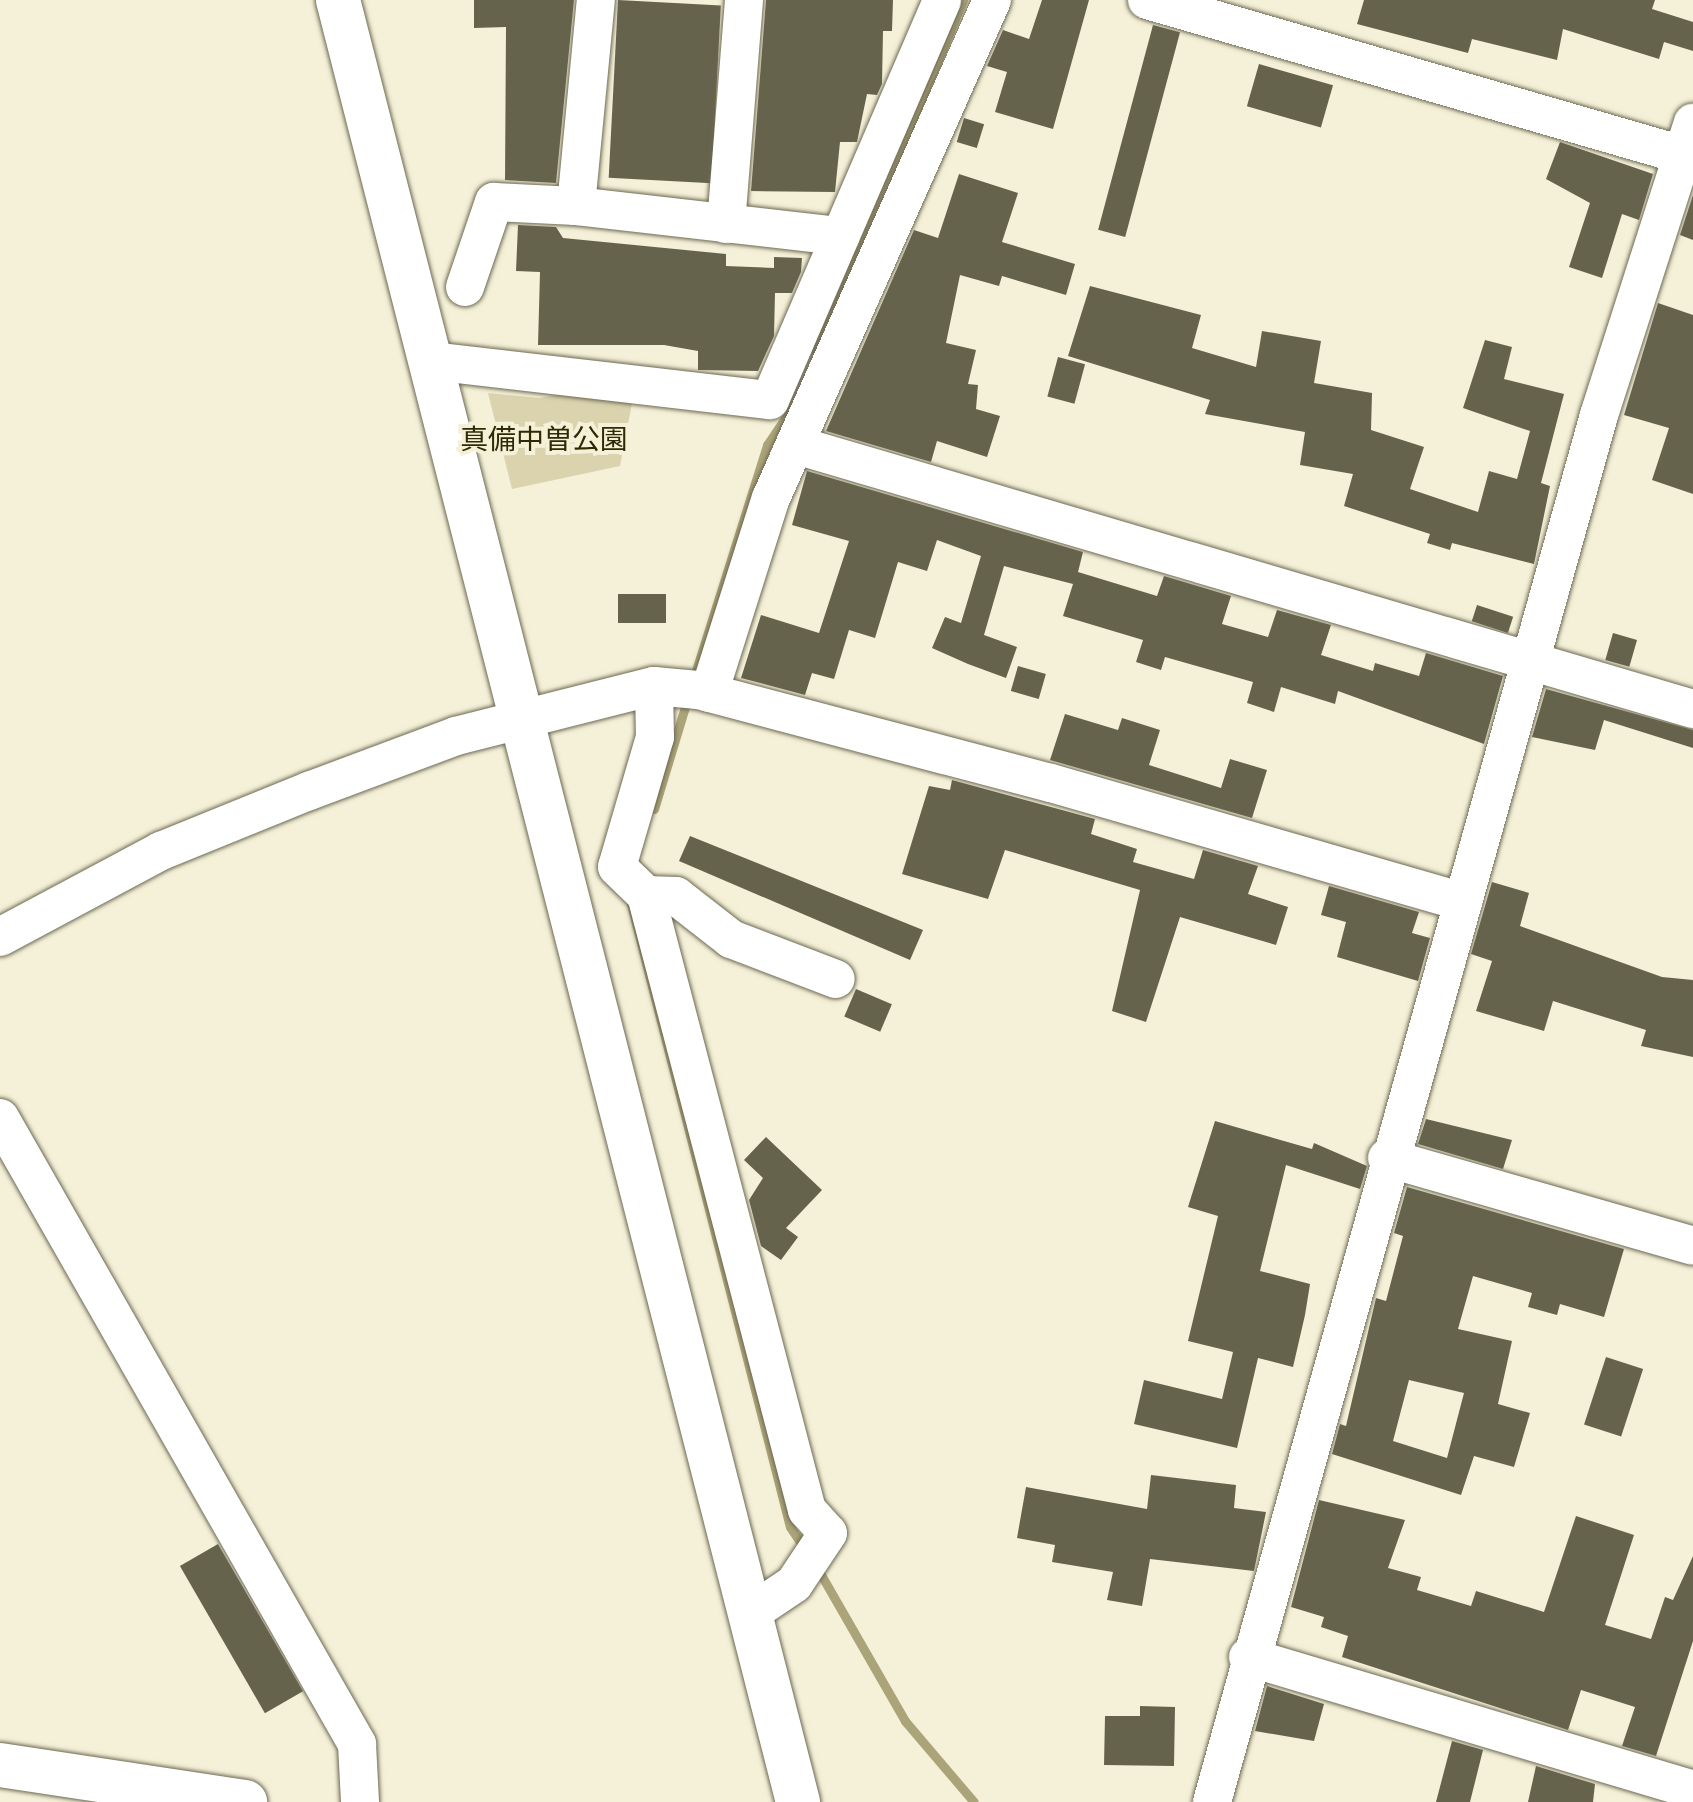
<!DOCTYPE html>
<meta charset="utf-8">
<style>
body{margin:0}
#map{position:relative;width:1693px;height:1802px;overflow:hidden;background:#f5f1d8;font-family:Poppins,"Noto Sans JP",sans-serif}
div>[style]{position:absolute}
.green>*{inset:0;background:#dad3ae}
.stream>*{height:9px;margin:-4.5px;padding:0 4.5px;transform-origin:4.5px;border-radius:4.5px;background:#aca479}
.building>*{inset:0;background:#66634d;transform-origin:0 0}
.roads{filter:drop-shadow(0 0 2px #6c6853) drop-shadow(0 0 2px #6c6853)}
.minor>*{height:38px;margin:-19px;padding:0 19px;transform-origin:19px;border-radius:19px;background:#fff}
.tertiary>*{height:44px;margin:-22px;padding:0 22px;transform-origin:22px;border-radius:22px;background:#fff}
span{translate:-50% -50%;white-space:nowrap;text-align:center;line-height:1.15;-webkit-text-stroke:8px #f5f1d8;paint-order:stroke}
.park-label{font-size:28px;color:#302a04}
</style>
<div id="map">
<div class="green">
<div style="clip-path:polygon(595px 389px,634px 393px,620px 466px,512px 489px,488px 393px,539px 398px)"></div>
</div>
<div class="stream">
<div style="left:816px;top:351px;width:381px;rotate:-67.3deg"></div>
<div style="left:692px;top:683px;width:250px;rotate:-72.5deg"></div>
<div style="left:767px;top:445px;width:43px;rotate:-56.3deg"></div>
<div style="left:654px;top:809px;width:117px;rotate:-73.1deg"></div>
<div style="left:628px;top:892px;width:655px;rotate:75.69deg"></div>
<div style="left:790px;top:1527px;width:29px;rotate:56deg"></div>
<div style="left:816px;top:1566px;width:179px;rotate:60.1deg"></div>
<div style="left:905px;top:1721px;width:106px;rotate:49.6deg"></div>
</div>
<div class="building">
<div style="clip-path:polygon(474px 0,574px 0,556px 183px,505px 180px,506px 27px,474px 28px)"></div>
<div style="left:618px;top:0;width:103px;height:178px;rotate:3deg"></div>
<div style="clip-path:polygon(766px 0,893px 0,892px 31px,883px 31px,882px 84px,877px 95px,867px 94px,857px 142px,840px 142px,835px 192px,751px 191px)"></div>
<div style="clip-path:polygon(1042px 0,1089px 0,1053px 129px,995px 112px,1007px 72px,987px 66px,1003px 30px,1029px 39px)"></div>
<div style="clip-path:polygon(1364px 0,1655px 0,1652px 9px,1693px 22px,1693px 51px,1664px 42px,1659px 59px,1563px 29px,1557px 60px,1472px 39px,1468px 53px,1357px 24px)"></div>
<div style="left:1153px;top:25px;width:28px;height:212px;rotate:15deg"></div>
<div style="left:1259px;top:64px;width:77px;height:44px;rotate:16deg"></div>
<div style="left:964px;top:118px;width:21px;height:25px;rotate:17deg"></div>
<div style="clip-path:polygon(1560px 142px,1653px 174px,1639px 220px,1622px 214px,1602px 278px,1569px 267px,1590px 203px,1546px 179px)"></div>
<div style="clip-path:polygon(959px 174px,1018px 193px,1002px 242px,1075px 264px,1066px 295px,1002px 276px,999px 286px,960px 275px,946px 343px,976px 350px,968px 384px,978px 385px,976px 409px,1000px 416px,987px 457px,937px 441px,931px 462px,826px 431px,914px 230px,938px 238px)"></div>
<div style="clip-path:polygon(1693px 195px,1693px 240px,1680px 235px)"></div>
<div style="clip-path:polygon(518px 225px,556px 227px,563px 238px,726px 254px,726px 266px,774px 268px,774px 257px,802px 258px,801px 272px,792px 293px,775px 293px,774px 336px,758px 371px,698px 370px,698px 351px,664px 345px,538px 345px,540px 272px,516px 271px)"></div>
<div style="clip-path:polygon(1090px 286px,1201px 315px,1192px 348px,1256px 367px,1262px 331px,1321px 341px,1314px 383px,1372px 393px,1371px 430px,1424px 447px,1410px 489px,1478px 512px,1489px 471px,1517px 479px,1530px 431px,1463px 408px,1485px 340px,1512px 347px,1504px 379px,1564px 394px,1541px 483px,1550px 486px,1534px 564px,1452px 543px,1450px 550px,1427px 543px,1430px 534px,1344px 506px,1353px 474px,1300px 465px,1305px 432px,1205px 414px,1210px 400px,1068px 356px)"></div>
<div style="clip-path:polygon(1658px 303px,1693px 315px,1693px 494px,1652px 480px,1669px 428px,1624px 415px)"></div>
<div style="left:1058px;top:357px;width:28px;height:41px;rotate:15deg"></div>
<div style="clip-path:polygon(807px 471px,1083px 552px,1078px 572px,1157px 596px,1164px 576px,1231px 596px,1222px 624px,1268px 637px,1277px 610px,1331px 625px,1321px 655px,1373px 671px,1375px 663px,1419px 676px,1426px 653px,1503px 676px,1484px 744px,1338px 691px,1335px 704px,1281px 687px,1274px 712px,1247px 703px,1253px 682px,1165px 657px,1161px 670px,1136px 662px,1143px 640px,1063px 616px,1073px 584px,1004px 566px,984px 635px,1017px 647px,1006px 678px,968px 664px,932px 648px,945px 617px,961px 623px,981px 556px,937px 540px,927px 571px,898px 562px,875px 638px,849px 630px,834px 679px,812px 673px,805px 695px,741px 678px,761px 615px,819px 633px,849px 541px,792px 525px)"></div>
<div style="left:666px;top:594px;width:29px;height:48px;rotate:90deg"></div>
<div style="left:1477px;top:605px;width:38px;height:17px;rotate:18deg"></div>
<div style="left:1613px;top:633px;width:25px;height:28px;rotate:16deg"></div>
<div style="left:1018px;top:666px;width:29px;height:26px;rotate:16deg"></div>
<div style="clip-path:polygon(1546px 689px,1693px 730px,1693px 748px,1604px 720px,1595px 750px,1532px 737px)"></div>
<div style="clip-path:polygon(1065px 714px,1118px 730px,1122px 718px,1160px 730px,1149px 765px,1221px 788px,1230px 759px,1267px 770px,1252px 818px,1050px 760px)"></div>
<div style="clip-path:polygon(952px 780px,1095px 819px,1091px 834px,1137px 849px,1133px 862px,1194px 879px,1203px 850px,1258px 866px,1248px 894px,1288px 907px,1276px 945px,1180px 917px,1146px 1022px,1112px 1011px,1140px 890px,1005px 850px,988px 899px,902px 874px,929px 786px,950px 790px)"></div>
<div style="clip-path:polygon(690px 836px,923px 930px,910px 960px,679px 861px)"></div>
<div style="clip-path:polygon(1492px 882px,1529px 893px,1520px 926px,1662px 977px,1693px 980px,1693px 1057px,1641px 1046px,1646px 1030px,1553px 1001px,1544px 1031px,1476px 1011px,1492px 961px,1471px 954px)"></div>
<div style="clip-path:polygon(1329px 886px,1419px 912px,1412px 933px,1430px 938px,1418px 981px,1337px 957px,1346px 922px,1321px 915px)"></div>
<div style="left:856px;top:989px;width:39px;height:30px;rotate:23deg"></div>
<div style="clip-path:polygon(1426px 1119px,1512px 1140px,1503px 1169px,1418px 1144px)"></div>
<div style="clip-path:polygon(1215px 1121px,1312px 1149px,1314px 1143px,1367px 1166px,1360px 1189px,1286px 1165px,1260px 1271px,1310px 1284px,1305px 1315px,1293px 1367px,1258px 1358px,1237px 1448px,1134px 1424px,1144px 1380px,1222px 1399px,1233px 1352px,1188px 1341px,1218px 1216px,1188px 1207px)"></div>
<div style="clip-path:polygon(766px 1137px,822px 1190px,786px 1228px,798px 1237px,781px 1260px,761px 1246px,749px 1200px,763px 1178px,744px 1160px)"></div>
<div style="clip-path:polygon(evenodd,1407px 1187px,1624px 1249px,1604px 1317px,1560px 1304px,1557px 1315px,1528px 1307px,1532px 1293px,1473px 1276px,1458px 1329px,1512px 1341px,1498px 1404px,1530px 1413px,1514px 1467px,1474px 1456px,1461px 1495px,1332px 1454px,1340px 1424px,1346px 1426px,1376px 1298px,1386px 1301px,1403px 1236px,1394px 1233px,1407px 1187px,1409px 1380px,1464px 1393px,1447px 1458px,1393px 1441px,1409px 1380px)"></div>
<div style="left:1606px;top:1357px;width:39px;height:71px;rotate:18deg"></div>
<div style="clip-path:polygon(1151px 1475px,1236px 1485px,1234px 1508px,1266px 1512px,1254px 1571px,1150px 1559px,1142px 1606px,1107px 1600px,1113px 1572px,1052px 1562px,1055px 1545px,1017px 1538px,1026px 1487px,1147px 1509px)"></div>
<div style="clip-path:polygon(1319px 1500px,1405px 1520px,1388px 1568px,1421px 1577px,1417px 1590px,1471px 1606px,1476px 1591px,1544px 1612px,1576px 1516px,1634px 1535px,1605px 1625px,1651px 1639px,1665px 1597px,1673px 1600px,1693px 1556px,1693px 1641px,1656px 1756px,1622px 1746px,1635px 1707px,1581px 1690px,1568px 1730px,1342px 1657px,1348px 1636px,1321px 1627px,1324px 1617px,1291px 1607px)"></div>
<div style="left:218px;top:1544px;width:170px;height:44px;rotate:60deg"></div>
<div style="clip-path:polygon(1267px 1686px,1324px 1704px,1314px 1741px,1255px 1731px)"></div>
<div style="clip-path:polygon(1140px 1706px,1175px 1707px,1174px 1766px,1104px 1765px,1105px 1716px,1140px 1716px)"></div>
<div style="clip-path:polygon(1452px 1741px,1483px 1750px,1470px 1802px,1436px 1802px)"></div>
<div style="clip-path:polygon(1536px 1766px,1595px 1784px,1593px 1802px,1528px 1802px)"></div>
</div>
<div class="roads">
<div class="minor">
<div style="left:1147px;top:0;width:568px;rotate:16.14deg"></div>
<div style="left:576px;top:206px;width:266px;rotate:6.5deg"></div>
<div style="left:726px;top:224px;width:225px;rotate:-85.4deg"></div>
<div style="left:465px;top:287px;width:90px;rotate:-71.2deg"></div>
<div style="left:494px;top:202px;width:82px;rotate:2.8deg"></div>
<div style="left:576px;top:206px;width:207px;rotate:-84.5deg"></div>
<div style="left:432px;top:361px;width:340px;rotate:6.6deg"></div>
<div style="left:770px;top:400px;width:435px;rotate:-66.7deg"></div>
<div style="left:796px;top:445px;width:935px;rotate:16.4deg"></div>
<div style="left:654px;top:686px;width:51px;rotate:88.9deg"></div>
<div style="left:655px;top:737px;width:135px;rotate:106.3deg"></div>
<div style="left:617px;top:867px;width:40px;rotate:44deg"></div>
<div style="left:646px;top:895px;width:636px;rotate:75.33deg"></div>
<div style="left:807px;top:1510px;width:31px;rotate:48deg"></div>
<div style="left:828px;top:1533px;width:61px;rotate:123.7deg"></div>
<div style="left:794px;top:1584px;width:48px;rotate:146deg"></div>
<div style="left:709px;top:693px;width:205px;rotate:-72.4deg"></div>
<div style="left:771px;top:498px;width:545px;rotate:-66.07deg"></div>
<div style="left:646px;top:895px;width:30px;rotate:2deg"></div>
<div style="left:676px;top:896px;width:70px;rotate:38deg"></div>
<div style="left:731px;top:939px;width:112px;rotate:20.9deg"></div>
<div style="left:0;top:937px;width:183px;rotate:-28.1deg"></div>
<div style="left:161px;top:851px;width:160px;rotate:-22.1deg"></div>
<div style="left:309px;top:791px;width:157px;rotate:-20.5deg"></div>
<div style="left:456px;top:736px;width:204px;rotate:-14.2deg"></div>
<div style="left:654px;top:686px;width:44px;rotate:5.2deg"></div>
<div style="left:698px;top:690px;width:365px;rotate:14.8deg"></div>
<div style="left:1051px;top:783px;width:429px;rotate:16.1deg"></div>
<div style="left:0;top:1118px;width:721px;rotate:60.3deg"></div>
<div style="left:357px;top:1744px;width:58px;rotate:87deg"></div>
<div style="left:1387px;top:1158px;width:318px;rotate:16deg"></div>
<div style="left:1248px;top:1657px;width:464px;rotate:16.6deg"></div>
<div style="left:1212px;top:1802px;width:1440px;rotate:-74.41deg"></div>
<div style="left:1599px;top:415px;width:307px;rotate:-72.2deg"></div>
</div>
<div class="tertiary">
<div style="left:338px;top:0;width:1860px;rotate:75.68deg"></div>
<div style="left:0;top:1765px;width:248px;rotate:8.6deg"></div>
</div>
</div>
<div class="park-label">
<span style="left:544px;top:440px">真備中曽公園</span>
</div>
</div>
